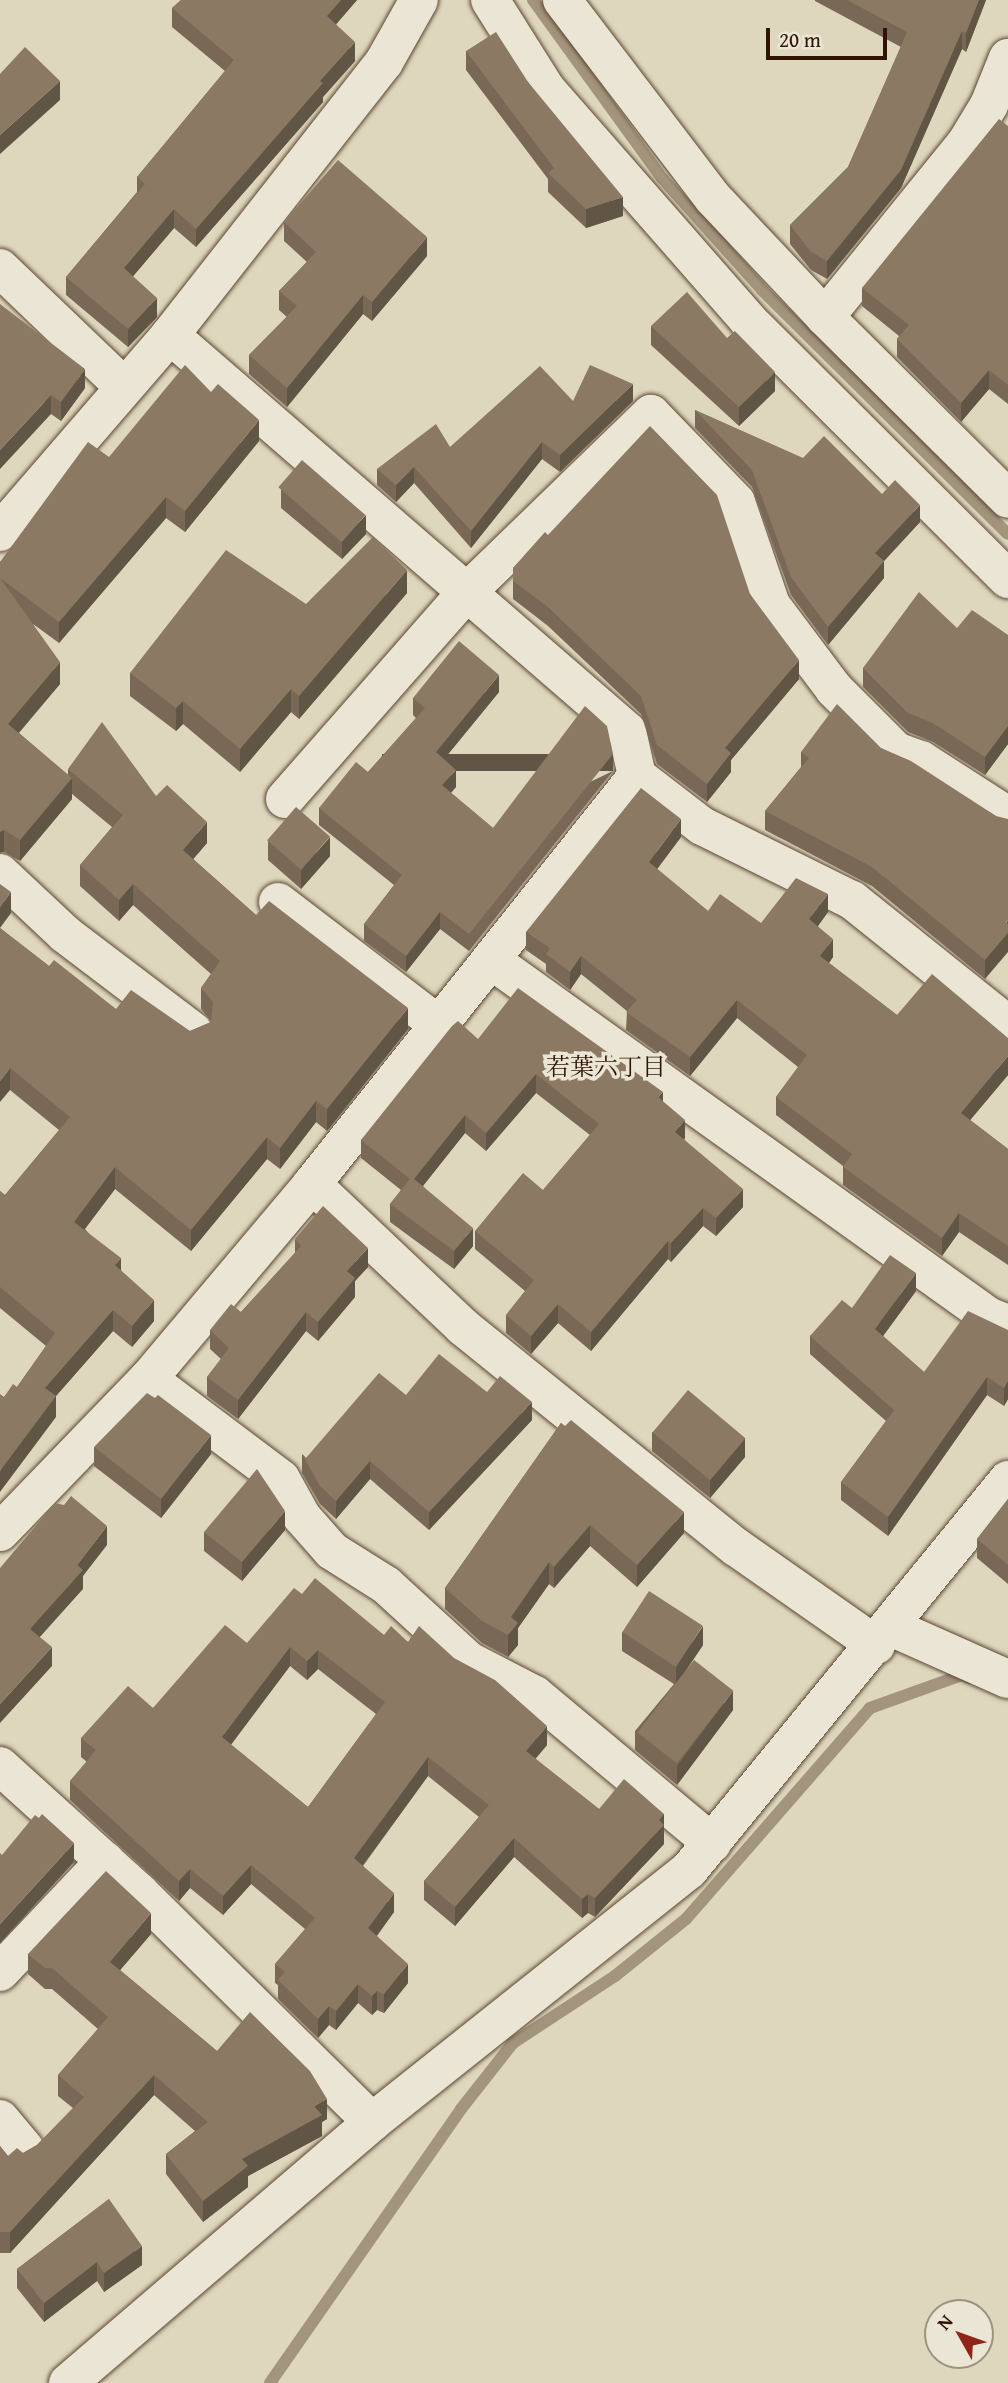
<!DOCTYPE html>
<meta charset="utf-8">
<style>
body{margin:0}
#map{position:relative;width:1008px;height:2383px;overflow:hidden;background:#dfd7bd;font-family:"Gentium Book Plus","Noto Serif JP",serif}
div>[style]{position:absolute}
.stream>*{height:12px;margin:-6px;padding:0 6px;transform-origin:6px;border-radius:6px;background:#a3957d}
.roads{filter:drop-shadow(0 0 2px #5b4531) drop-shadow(0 0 2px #5b4531)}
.minor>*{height:38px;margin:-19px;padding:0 19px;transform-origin:19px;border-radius:19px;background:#eae5d4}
.wall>*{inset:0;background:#786855}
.shaded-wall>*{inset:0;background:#615545;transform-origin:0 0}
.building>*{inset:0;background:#8b7963;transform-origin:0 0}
span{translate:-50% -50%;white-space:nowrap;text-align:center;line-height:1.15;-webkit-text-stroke:7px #eae5d4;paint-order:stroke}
.neighbourhood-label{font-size:24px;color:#2f1402}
.north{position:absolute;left:924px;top:2299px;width:70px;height:70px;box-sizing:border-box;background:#eae5d4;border:2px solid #9f9180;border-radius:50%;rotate:310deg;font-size:19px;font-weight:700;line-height:28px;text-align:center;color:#2f1402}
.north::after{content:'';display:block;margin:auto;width:24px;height:32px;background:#8f2418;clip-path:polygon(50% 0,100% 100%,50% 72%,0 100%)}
.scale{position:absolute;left:766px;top:28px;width:121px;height:32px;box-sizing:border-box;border:4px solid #2f1402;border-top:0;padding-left:9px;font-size:21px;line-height:24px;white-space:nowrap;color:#2f1402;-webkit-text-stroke:5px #eae5d4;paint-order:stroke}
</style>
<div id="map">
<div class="stream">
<div style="left:533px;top:0;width:220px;rotate:54.1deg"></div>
<div style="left:662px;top:178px;width:150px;rotate:48.2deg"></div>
<div style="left:762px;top:290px;width:346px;rotate:44.8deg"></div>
<div style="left:270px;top:2383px;width:334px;rotate:-55.1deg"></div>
<div style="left:461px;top:2109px;width:84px;rotate:-51.8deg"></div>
<div style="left:513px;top:2043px;width:122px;rotate:-33.3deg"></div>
<div style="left:615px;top:1976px;width:91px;rotate:-38.8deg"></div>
<div style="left:686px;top:1919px;width:280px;rotate:-48.9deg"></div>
<div style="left:870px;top:1708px;width:98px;rotate:-19.7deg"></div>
<div style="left:962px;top:1675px;width:8px;rotate:23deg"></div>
</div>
<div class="roads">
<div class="minor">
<div style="left:490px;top:0;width:105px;rotate:57.8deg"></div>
<div style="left:546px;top:89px;width:307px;rotate:48.8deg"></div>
<div style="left:748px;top:320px;width:367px;rotate:44.9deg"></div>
<div style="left:562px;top:0;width:249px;rotate:52.7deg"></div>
<div style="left:713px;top:198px;width:163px;rotate:46.7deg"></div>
<div style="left:825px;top:317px;width:258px;rotate:44.8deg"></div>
<div style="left:0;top:268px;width:170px;rotate:43.8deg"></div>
<div style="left:825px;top:317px;width:224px;rotate:-51deg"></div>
<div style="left:966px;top:143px;width:44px;rotate:-58.8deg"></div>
<div style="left:989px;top:105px;width:51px;rotate:-68deg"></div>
<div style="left:170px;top:335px;width:605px;rotate:40.91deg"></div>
<div style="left:627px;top:731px;width:46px;rotate:77.5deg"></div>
<div style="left:637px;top:776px;width:82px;rotate:37.6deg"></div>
<div style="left:702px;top:826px;width:167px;rotate:26.3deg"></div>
<div style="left:852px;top:900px;width:200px;rotate:38.7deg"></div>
<div style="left:0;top:532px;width:260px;rotate:-49.2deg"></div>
<div style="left:170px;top:335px;width:347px;rotate:-51.9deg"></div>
<div style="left:384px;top:62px;width:71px;rotate:-60.6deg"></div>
<div style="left:285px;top:799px;width:276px;rotate:-48.7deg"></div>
<div style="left:467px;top:592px;width:256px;rotate:-44.1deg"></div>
<div style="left:651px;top:414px;width:122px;rotate:46deg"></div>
<div style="left:736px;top:502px;width:109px;rotate:71.2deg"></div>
<div style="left:771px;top:605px;width:105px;rotate:53.1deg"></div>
<div style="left:834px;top:689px;width:88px;rotate:45deg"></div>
<div style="left:896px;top:751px;width:27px;rotate:20deg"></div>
<div style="left:921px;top:760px;width:103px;rotate:32.8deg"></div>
<div style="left:0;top:873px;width:89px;rotate:43.2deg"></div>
<div style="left:65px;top:934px;width:161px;rotate:37.2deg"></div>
<div style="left:278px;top:902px;width:204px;rotate:37.4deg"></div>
<div style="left:491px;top:960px;width:611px;rotate:35.61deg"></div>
<div style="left:988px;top:1316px;width:22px;rotate:22deg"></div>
<div style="left:312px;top:1184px;width:208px;rotate:43.4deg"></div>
<div style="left:463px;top:1327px;width:351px;rotate:38.9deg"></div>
<div style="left:736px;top:1547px;width:171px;rotate:35deg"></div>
<div style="left:148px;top:1379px;width:166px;rotate:36.9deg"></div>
<div style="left:281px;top:1479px;width:43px;rotate:61.1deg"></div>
<div style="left:302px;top:1517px;width:45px;rotate:48.6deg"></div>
<div style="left:332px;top:1551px;width:64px;rotate:32.2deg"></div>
<div style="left:386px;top:1585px;width:113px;rotate:42.5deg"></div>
<div style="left:469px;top:1661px;width:74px;rotate:27.3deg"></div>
<div style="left:535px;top:1695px;width:231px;rotate:39.9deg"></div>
<div style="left:0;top:1532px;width:213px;rotate:-46deg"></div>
<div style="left:148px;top:1379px;width:255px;rotate:-49.9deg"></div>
<div style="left:312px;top:1184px;width:522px;rotate:-51.46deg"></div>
<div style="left:891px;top:1627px;width:128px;rotate:24deg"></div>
<div style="left:0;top:1766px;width:188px;rotate:42.2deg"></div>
<div style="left:139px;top:1892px;width:327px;rotate:44.6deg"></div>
<div style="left:0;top:1972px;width:153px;rotate:-46.6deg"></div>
<div style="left:0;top:2119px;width:38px;rotate:50deg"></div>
<div style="left:68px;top:2383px;width:401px;rotate:-40.6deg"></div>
<div style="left:372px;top:2122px;width:405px;rotate:-38.5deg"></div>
<div style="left:689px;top:1870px;width:504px;rotate:-50.72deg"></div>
</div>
</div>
<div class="wall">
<div style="clip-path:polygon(181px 0,357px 0,336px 24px,355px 61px,323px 97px,323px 102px,196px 247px,174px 228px,133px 276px,157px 317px,128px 347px,66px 295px,66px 277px,137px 192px,137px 177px,225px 71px,172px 27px,172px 8px)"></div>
<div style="clip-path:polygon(815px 0,986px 0,966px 52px,962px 49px,901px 188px,827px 279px,811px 270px,790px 244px,790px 225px,848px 167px,901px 47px,815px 1px)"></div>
<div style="clip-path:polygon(466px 51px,528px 82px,623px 216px,586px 228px,548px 192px,548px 179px,466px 70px)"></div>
<div style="clip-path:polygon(1008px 126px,1008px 404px,989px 389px,961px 422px,897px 357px,897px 339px,899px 336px,862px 306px,862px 288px)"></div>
<div style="clip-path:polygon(284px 222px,427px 256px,372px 321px,363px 314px,287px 407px,249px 374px,249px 355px,287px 317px,279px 310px,279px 291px,307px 262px,284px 241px)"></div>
<div style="clip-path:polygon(0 304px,85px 388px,61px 421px,51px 414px)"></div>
<div style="clip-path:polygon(651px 326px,727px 338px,775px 391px,739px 426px,651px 345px)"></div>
<div style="clip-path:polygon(573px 401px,633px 401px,560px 472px,542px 459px,471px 548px,414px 483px,396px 502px,377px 485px,377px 469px,450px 447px)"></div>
<div style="clip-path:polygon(695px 410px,882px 494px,920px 522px,884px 561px,884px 578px,828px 645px,791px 595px,752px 487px,695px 428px)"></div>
<div style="clip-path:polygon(259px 441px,185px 532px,166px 518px,59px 643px,33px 624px,60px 684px,19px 733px,68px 775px,68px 769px,156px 796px,207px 843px,193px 859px,256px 915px,408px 1029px,327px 1131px,316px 1122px,280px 1169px,267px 1159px,191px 1251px,115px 1189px,85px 1229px,121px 1270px,154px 1321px,132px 1347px,113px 1331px,56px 1396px,56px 1417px,4px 1397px,17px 1387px,46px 1346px,0 1308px,0 1191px,5px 1195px,59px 1130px,10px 1090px,0 928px,49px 966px,116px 1009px,190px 1031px,211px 1022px,211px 1021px,201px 1009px,201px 988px,211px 974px,133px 905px,119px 921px,80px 886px,80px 865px,112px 827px,72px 794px,72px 799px,20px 861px,4px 852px,0 853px,0 562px,109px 457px)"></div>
<div style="clip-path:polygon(281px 489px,366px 534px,342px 559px,281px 508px)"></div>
<div style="clip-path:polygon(548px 535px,750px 594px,799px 679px,731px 760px,731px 772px,707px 802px,657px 764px,641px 714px,548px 626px,513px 599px,513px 568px)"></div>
<div style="clip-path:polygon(407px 593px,299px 719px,291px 712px,240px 772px,183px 724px,176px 731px,130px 696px,130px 673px,306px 604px)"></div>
<div style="clip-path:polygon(957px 628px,1008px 635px,1008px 744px,985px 775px,933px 742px,908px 732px,863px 687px,863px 668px)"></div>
<div style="clip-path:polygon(499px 692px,444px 759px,456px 787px,451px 793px,493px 828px,613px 771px,469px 951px,440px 929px,406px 972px,364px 941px,364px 924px,394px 885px,319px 825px,319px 808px,368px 772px,416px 718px,413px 715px,413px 698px)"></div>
<div style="clip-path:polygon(881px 748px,996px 816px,985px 979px,872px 886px,765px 830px,765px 811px,801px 767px,801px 752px)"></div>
<div style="clip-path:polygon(681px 837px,657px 869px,708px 911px,761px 923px,828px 912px,818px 926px,833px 957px,829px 963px,897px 1015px,1008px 1075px,970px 1120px,1008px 1149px,1008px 1265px,959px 1232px,942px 1256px,843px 1185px,843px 1166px,776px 1115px,776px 1097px,798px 1067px,737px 1018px,690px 1076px,626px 1030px,627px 1011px,581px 974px,570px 990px,546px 972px,546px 964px,526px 950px,526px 932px)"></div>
<div style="clip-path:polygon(268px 841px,330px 856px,301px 889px,268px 860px)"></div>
<div style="clip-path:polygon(478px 1039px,663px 1102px,685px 1138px,684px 1139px,743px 1207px,716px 1236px,703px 1226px,671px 1262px,668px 1259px,591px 1351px,558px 1323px,531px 1354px,506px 1333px,506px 1315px,525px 1291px,475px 1249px,475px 1231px,543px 1190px,590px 1135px,536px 1093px,486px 1151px,465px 1133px,423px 1186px,473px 1246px,454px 1269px,390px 1222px,390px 1204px,401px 1190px,361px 1158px,361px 1140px)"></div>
<div style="clip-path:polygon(295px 1239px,368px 1267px,355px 1281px,355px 1297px,318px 1341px,306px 1331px,238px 1419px,207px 1396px,207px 1377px,221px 1359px,210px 1349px,210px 1330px,241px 1312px,295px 1253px)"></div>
<div style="clip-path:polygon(916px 1291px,883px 1336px,924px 1372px,1008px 1330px,1008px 1399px,1004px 1406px,987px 1395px,888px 1536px,841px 1500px,841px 1482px,886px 1421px,810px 1354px,810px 1336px,852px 1308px)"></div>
<div style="clip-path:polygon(487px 1392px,532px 1420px,429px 1530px,370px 1479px,336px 1519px,320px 1504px,302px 1473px,302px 1454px,306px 1458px,406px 1395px)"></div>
<div style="clip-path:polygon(561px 1423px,684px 1533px,637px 1587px,590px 1546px,554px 1588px,549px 1584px,518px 1628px,518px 1645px,508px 1657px,482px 1643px,445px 1609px,445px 1588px)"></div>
<div style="clip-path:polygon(652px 1432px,745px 1457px,710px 1498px,652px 1451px)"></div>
<div style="clip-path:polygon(94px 1447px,211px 1454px,161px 1518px,94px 1466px)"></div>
<div style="clip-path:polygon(1008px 1499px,1008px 1584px,977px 1558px,977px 1539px)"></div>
<div style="clip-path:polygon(285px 1530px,242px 1581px,204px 1551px,204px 1532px)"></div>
<div style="clip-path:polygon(evenodd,302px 1594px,384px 1635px,408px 1642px,547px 1745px,535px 1759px,599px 1809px,664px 1814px,664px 1844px,595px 1917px,588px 1913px,582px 1918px,514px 1857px,455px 1926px,424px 1900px,424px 1881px,479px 1817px,428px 1776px,363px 1866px,394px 1912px,377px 1936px,408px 1983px,384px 2013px,377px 2010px,372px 2015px,358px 2003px,336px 2030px,329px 2025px,318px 2038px,278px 1999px,278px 1985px,275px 1983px,275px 1964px,305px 1929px,251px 1884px,223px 1915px,190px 1888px,179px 1901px,70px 1800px,70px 1781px,87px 1762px,81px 1757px,81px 1738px,153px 1708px,247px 1643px,302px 1594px,290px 1666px,307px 1680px,318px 1669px,376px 1714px,308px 1807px,231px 1745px,290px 1666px)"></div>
<div style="clip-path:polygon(622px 1632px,703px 1645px,685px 1672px,733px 1710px,677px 1785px,635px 1750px,635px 1731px,674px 1684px,622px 1651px)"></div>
<div style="clip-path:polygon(151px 1934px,120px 1970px,217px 2051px,327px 2119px,322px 2122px,322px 2136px,248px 2176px,248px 2187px,203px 2222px,166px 2174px,166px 2154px,195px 2131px,154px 2095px,10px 2253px,0 2253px,0 2146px,8px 2156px,23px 2153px,37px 2145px,73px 2108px,58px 2096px,58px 2075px,98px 2029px,52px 1989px,45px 1989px,28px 1974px,28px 1954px)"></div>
<div style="clip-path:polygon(109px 2199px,142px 2265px,104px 2292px,97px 2281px,44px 2322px,17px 2288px,17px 2269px)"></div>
</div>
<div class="shaded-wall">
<div style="clip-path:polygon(341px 0,357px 0,327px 35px,327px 16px)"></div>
<div style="clip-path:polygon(979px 0,986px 0,966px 52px,966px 33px)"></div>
<div style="clip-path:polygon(962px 31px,962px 49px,901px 188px,827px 279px,827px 261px)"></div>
<div style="clip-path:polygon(355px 42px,355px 61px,323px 97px,323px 102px,196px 247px,196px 229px,320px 81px)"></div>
<div style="clip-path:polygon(60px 81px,60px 100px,0 154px,0 135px)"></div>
<div style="clip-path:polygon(623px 197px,623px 216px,586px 228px,586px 209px)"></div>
<div style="clip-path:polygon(174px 209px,174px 228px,124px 287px,124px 268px)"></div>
<div style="clip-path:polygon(427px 237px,427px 256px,372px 321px,372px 302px)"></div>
<div style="clip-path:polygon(363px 295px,363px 314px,287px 407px,287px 388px)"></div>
<div style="clip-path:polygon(157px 298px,157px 317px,128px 347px,128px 329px)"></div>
<div style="clip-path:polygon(85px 369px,85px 388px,61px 421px,61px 402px)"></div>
<div style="clip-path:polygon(989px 370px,989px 389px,961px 422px,961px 403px)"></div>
<div style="clip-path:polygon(775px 372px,775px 391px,739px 426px,739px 407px)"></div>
<div style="clip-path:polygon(633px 384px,633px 401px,560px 472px,560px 455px)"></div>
<div style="clip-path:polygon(51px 395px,51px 414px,0 469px,0 450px)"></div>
<div style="clip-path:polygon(259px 420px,259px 441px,185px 532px,185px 511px)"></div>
<div style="clip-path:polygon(542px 442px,542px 459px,471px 548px,471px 531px)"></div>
<div style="clip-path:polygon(414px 467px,414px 483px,396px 502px,396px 485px)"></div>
<div style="clip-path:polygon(166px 497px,166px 518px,59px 643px,59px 622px)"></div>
<div style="clip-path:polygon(920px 505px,920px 522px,884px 561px,884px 578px,828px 645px,828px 627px,875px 553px)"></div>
<div style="clip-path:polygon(366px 515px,366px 534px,342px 559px,342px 540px)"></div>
<div style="clip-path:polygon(407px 570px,407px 593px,299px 719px,299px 696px)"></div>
<div style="clip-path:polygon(799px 660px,799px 679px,731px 760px,731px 772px,707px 802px,707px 784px,725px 748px)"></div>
<div style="clip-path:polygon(60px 662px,60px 684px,8px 745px,8px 724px)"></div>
<div style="clip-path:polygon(499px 675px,499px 692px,436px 769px,436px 752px)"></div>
<div style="clip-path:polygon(291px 689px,291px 712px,240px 772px,240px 749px)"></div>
<div style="clip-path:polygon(183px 701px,183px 724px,176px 731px,176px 708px)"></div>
<div style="clip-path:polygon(1008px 726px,1008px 744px,985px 775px,985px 757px)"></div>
<div style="left:613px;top:754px;width:17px;height:231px;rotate:90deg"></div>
<div style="clip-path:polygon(456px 770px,456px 787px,442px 802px,442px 785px)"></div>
<div style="clip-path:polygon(72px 778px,72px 799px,20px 861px,20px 840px)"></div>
<div style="clip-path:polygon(681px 819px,681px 837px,649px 880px,649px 862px)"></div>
<div style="clip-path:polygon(207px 822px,207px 843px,183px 871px,183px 850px)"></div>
<div style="left:4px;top:830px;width:22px;height:4px;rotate:90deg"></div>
<div style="clip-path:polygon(330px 837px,330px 856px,301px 889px,301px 870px)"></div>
<div style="clip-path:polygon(133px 884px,133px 905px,119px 921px,119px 900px)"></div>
<div style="clip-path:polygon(11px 892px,11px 913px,0 928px,0 907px)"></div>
<div style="clip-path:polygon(828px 894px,828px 912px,809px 938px,809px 919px)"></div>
<div style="clip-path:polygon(440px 912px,440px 929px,406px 972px,406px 956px)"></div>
<div style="clip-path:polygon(1008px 920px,1008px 952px,985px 979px,985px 960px)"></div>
<div style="clip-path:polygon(833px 939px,833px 957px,820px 975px,820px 956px)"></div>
<div style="clip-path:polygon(581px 956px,581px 974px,570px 990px,570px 972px)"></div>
<div style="clip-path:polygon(737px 1000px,737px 1018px,690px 1076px,690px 1057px)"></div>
<div style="clip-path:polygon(408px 1008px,408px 1029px,327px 1131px,327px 1109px)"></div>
<div style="clip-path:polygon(1008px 1056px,1008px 1075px,961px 1131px,961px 1113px)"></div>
<div style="clip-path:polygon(10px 1068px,10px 1090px,0 1102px,0 1081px)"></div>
<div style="clip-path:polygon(536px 1074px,536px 1093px,486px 1151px,486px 1133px)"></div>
<div style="clip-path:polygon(663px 1092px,663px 1110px,658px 1097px)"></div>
<div style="clip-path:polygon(316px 1101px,316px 1122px,280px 1169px,280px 1148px)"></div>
<div style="clip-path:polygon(465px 1115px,465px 1133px,414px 1197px,414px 1179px)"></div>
<div style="clip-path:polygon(685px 1120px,685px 1138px,675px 1150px,675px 1132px)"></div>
<div style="clip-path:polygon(267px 1137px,267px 1159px,191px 1251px,191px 1230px)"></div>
<div style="clip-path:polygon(115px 1167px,115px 1189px,74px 1243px,74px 1222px)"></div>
<div style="clip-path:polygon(743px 1189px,743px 1207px,716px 1236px,716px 1218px)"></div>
<div style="clip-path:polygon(703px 1208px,703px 1226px,671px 1262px,671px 1243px)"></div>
<div style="clip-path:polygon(959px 1213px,959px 1232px,942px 1256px,942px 1238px)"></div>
<div style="clip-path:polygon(473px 1228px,473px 1246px,454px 1269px,454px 1251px)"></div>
<div style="clip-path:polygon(668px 1241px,668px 1259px,591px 1351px,591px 1332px)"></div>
<div style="clip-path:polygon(368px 1248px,368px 1267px,355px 1281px,355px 1297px,318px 1341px,318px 1322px,347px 1271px)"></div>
<div style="clip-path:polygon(121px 1258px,121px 1279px,115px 1265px)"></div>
<div style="clip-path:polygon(916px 1273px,916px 1291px,875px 1347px,875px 1329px)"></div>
<div style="clip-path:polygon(154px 1300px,154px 1321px,132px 1347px,132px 1326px)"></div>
<div style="clip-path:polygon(558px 1304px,558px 1323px,531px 1354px,531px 1336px)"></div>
<div style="clip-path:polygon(113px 1310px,113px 1331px,56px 1396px,56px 1417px,0 1492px,0 1471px,45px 1388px)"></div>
<div style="clip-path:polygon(306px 1312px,306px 1331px,238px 1419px,238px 1400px)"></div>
<div style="clip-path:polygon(987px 1377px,987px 1395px,888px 1536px,888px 1517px)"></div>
<div style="clip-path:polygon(1008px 1381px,1008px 1399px,1004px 1406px,1004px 1388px)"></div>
<div style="clip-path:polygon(532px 1402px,532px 1420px,429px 1530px,429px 1512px)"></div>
<div style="clip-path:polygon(211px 1435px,211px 1454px,161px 1518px,161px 1499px)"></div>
<div style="clip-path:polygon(745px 1438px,745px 1457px,710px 1498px,710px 1479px)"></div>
<div style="clip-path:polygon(370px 1461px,370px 1479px,336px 1519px,336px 1501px)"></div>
<div style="clip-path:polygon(285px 1511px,285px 1530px,242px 1581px,242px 1562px)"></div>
<div style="clip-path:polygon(684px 1512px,684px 1533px,637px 1587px,637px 1565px)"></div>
<div style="clip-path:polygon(590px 1525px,590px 1546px,554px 1588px,554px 1567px)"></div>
<div style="clip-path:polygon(107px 1526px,107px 1545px,83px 1576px,83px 1589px,30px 1648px,30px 1629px,77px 1565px)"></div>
<div style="clip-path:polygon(549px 1562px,549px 1584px,518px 1628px,518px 1645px,508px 1657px,508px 1635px,511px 1617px)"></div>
<div style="clip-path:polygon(703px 1626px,703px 1645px,676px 1685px,676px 1666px)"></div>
<div style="clip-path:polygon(52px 1647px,52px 1666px,0 1723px,0 1704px)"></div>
<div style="clip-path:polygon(290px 1647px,290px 1666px,222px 1756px,222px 1737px)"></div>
<div style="clip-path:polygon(318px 1650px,318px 1669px,307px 1680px,307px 1661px)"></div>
<div style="clip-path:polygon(733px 1691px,733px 1710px,677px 1785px,677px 1766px)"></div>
<div style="clip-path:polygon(547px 1726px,547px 1745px,526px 1770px,526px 1751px)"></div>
<div style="clip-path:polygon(428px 1757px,428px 1776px,354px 1877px,354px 1858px)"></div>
<div style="clip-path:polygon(664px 1814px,664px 1844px,595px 1917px,595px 1898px)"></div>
<div style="clip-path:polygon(514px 1838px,514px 1857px,455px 1926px,455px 1907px)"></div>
<div style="clip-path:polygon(74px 1843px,74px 1862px,0 1943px,0 1924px)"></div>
<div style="clip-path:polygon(251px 1865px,251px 1884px,223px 1915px,223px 1896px)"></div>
<div style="clip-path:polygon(190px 1869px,190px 1888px,179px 1901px,179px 1881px)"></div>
<div style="clip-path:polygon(394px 1893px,394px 1912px,368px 1947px,368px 1928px)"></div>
<div style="clip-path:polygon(588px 1894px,588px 1913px,582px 1918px,582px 1899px)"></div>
<div style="clip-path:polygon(151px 1913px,151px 1934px,110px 1982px,110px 1962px)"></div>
<div style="clip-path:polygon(408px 1964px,408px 1983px,384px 2013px,384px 1994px)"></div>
<div style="clip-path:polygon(358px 1984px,358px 2003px,336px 2030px,336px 2011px)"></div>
<div style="clip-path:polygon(377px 1991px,377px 2010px,372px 2015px,372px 1996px)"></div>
<div style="clip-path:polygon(329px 2006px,329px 2025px,318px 2038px,318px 2019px)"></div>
<div style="clip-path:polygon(154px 2075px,154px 2095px,10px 2253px,10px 2232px)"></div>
<div style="clip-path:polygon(327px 2099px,327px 2119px,322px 2122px,322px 2136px,248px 2176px,248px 2187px,203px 2222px,203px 2201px,242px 2159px,314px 2106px)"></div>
<div style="clip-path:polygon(142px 2246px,142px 2265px,104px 2292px,104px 2273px)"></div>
<div style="clip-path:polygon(97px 2262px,97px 2281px,44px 2322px,44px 2303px)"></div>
</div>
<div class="building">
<div style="clip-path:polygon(181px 0,341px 0,327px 16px,355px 42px,320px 81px,323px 83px,196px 229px,174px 209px,124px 268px,157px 298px,128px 329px,66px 277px,145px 184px,137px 177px,234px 60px,172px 8px)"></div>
<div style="clip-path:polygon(847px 0,979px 0,966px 33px,962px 31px,901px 170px,827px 261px,811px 252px,790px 225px,848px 167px,907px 32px)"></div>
<div style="clip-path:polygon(496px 32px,528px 82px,623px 197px,586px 209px,548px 173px,554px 168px,466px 51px)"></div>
<div style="clip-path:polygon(25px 47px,60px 81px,0 135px,0 74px)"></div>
<div style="clip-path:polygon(999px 119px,1008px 126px,1008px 385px,989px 370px,961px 403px,897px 339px,909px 325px,862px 288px)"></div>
<div style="clip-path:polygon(338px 160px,427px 237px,372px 302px,363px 295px,287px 388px,249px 355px,297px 306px,279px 291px,316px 252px,284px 222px)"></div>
<div style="clip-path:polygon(687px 292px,727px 338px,735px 331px,775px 372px,739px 407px,651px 326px)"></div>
<div style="clip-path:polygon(0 304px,85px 369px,61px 402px,51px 395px,0 450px)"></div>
<div style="clip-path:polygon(185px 365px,211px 392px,218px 384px,259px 420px,185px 511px,166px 497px,59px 622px,0 578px,60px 662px,8px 724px,72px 778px,20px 840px,4px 830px,0 832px,0 562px,88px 442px,109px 457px)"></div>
<div style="clip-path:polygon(590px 365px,633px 384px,560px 455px,542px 442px,471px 531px,414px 467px,396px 485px,377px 469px,436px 424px,450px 447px,540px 366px,573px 401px)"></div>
<div style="clip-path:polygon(695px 410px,803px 458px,824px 436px,882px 494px,895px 480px,920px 505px,875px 553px,884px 561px,828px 627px,791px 577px,752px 470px)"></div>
<div style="clip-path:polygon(650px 426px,717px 495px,750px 594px,799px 660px,725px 748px,731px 753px,707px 784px,657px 745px,641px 696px,548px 607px,513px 581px,513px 568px,545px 532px,548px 535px)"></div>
<div style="left:302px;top:460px;width:84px;height:36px;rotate:41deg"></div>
<div style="clip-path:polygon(373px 537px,407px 570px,299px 696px,291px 689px,240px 749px,183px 701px,176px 708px,130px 673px,226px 550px,306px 604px)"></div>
<div style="clip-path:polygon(919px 592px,957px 628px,972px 610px,1008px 635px,1008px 726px,985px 757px,933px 723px,908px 713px,863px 668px)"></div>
<div style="clip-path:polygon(459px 641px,499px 675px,436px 752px,456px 770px,442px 785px,493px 828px,585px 706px,607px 726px,613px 754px,469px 934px,440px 912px,406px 956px,364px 924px,402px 875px,319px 808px,356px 762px,368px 772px,425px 708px,413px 698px)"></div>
<div style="clip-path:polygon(837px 704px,881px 748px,911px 761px,996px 816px,1008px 819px,1008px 920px,1006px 922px,1008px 924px,1008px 933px,985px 960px,872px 867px,765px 811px,809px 758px,801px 752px)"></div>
<div style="clip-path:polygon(102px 722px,156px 796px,167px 785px,207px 822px,183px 850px,256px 915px,269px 901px,408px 1008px,327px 1109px,316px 1101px,280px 1148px,267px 1137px,191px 1230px,115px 1167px,74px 1222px,121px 1258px,115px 1265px,154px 1300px,132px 1326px,113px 1310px,45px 1388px,56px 1396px,0 1471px,0 1394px,4px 1397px,13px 1384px,17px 1387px,55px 1333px,0 1287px,0 1191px,5px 1195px,70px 1117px,10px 1068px,0 1081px,0 928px,49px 966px,54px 960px,116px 1009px,131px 990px,190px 1031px,211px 1022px,213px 1002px,201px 988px,220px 961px,133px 884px,119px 900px,80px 865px,123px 815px,68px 769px)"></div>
<div style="clip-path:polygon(641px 788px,681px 819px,649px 862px,708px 911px,720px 894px,761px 923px,796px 878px,828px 894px,809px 919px,833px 939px,820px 956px,897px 1015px,932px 974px,1008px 1038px,1008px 1056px,961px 1113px,1008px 1149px,1008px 1246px,959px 1213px,942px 1238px,843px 1167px,852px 1154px,776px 1097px,807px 1055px,737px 1000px,690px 1057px,626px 1012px,637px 1000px,581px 956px,570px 972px,546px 954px,550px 948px,526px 932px)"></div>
<div style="left:296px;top:807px;width:45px;height:44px;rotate:41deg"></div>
<div style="clip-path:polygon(0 884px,11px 892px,0 907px)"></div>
<div style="clip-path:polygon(518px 988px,663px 1092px,658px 1097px,685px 1120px,675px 1132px,743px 1189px,716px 1218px,703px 1208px,671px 1243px,668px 1241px,591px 1332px,558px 1304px,531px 1336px,506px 1315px,534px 1280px,475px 1231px,523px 1173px,543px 1190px,599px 1124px,536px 1074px,486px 1133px,465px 1115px,414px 1179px,473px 1228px,454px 1251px,390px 1204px,410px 1179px,361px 1140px,452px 1026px,458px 1021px,478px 1039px)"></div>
<div style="clip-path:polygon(323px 1206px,368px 1248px,347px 1271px,355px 1278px,318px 1322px,306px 1312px,238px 1400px,207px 1377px,229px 1348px,210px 1330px,231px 1304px,241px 1312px,301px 1246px,295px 1239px)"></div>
<div style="clip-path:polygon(890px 1255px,916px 1273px,875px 1329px,924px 1372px,968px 1311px,1008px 1330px,1008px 1381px,1004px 1388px,987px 1377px,888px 1517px,841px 1482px,894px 1410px,810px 1336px,842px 1300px,852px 1308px)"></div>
<div style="clip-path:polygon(439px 1354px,487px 1392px,500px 1376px,532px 1402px,429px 1512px,370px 1461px,336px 1501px,320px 1486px,302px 1454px,306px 1458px,379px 1373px,406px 1395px)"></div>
<div style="left:688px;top:1390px;width:75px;height:55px;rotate:40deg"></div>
<div style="clip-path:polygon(147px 1393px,155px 1398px,158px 1395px,211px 1435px,161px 1499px,94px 1447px)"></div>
<div style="clip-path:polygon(571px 1420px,684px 1512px,637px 1565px,590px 1525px,554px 1567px,549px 1562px,511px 1617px,518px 1623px,508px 1635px,482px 1621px,445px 1588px,561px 1423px,565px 1426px)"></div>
<div style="clip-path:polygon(257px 1469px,285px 1511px,242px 1562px,204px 1532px)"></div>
<div style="clip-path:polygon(71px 1496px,107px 1526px,77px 1565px,83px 1570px,30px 1629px,52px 1647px,0 1704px,0 1568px,55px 1503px,64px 1505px)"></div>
<div style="clip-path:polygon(1008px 1499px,1008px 1565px,977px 1539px)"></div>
<div style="clip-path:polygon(evenodd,315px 1578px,384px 1635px,391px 1626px,408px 1642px,419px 1626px,454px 1658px,495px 1680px,547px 1726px,526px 1751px,599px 1809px,624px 1779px,664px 1814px,659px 1820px,664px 1825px,595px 1898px,588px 1894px,582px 1899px,514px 1838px,455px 1907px,424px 1881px,489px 1805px,428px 1757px,354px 1858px,394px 1893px,368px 1928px,408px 1964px,384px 1994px,377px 1991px,372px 1996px,358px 1984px,336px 2011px,329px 2006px,318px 2019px,278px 1980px,285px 1972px,275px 1964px,315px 1918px,251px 1865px,223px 1896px,190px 1869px,179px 1881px,70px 1781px,96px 1750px,81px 1738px,128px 1686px,153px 1708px,225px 1625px,247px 1643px,294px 1588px,302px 1594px,315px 1578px,290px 1647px,307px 1661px,318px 1650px,385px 1702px,308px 1807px,222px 1737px,290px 1647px)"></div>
<div style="left:649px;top:1591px;width:64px;height:49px;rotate:33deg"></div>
<div style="left:694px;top:1660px;width:50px;height:92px;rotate:38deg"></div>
<div style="clip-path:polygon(42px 1814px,74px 1843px,0 1924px,0 1853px,2px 1855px,35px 1815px,39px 1818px)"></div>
<div style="clip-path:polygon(106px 1871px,151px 1913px,110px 1962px,217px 2051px,250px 2012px,310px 2071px,327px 2099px,314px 2106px,322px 2115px,242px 2159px,248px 2166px,203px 2201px,166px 2154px,208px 2122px,154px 2075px,10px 2232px,0 2232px,0 2146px,8px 2156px,17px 2148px,23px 2153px,37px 2145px,84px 2097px,58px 2075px,108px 2017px,52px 1968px,45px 1968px,28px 1954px)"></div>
<div style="clip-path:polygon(109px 2199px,142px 2246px,104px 2273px,97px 2262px,44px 2303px,17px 2269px)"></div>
</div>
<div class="neighbourhood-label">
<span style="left:606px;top:1067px">若葉六丁目</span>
</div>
<div class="north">N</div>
<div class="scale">20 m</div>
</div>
